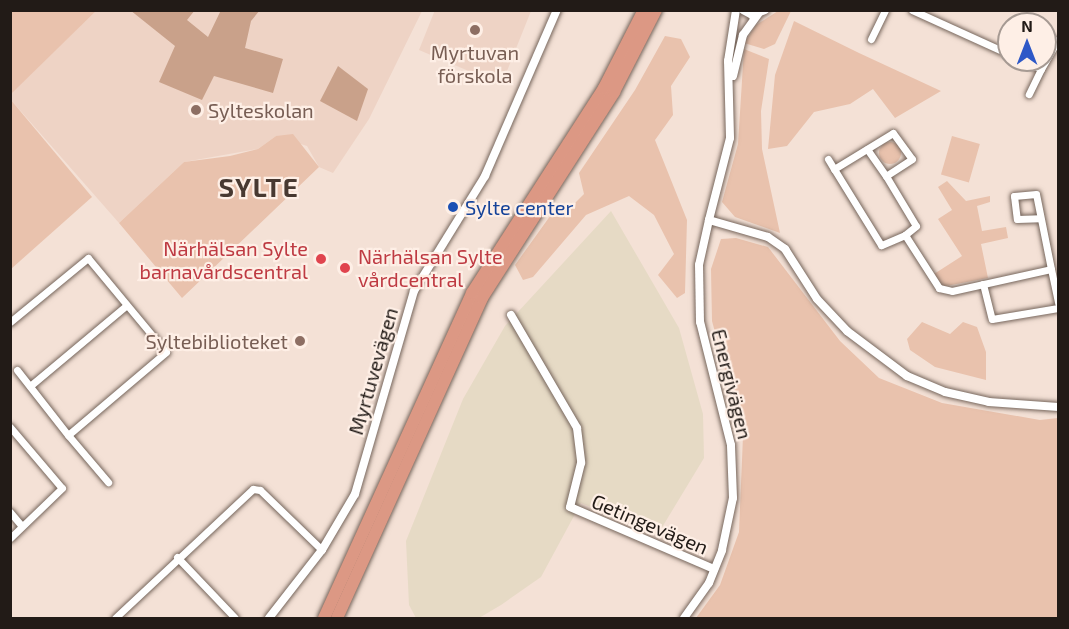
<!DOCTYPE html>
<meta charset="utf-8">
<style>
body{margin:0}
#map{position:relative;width:1069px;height:629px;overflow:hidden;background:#f4e1d6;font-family:"Exo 2",sans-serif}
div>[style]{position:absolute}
.built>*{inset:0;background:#eed3c5}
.industrial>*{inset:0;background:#e6dac5}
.green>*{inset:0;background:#e9c2ad;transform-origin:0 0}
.round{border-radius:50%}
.building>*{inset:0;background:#c9a18a}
.roads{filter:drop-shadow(0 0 2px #76665c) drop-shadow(0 0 2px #76665c)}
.minor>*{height:7px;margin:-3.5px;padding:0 3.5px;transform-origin:3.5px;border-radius:3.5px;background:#fff}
.tertiary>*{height:8px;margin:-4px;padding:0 4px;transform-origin:4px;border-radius:4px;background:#fff}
.trunk>*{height:12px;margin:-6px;padding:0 6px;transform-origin:6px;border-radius:6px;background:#dc9884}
.dots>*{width:16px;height:16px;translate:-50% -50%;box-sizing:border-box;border:3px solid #feefe6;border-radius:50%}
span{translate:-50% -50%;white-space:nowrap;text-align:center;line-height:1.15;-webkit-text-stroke:4.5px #feefe6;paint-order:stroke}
.education-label{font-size:20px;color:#785e54}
.left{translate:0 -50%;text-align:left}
.right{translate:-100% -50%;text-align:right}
.transit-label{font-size:20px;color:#164399}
.health-label{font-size:20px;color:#be3a42}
.street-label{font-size:20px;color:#221b17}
.district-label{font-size:26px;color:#483931;font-weight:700;letter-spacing:1.5px}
.frame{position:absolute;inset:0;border:12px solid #221b17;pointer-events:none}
.north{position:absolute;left:997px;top:12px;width:60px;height:60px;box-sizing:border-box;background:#feefe6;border:2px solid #a69a93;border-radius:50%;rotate:0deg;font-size:16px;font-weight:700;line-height:24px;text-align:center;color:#221b17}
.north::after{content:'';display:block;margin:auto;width:21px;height:27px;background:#2e58c7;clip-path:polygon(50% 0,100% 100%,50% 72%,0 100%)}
</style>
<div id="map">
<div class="built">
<div style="clip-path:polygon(435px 10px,531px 11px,503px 81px,497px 83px,419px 50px)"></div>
<div style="clip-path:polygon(96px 11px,422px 11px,369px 119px,333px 173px,319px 167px,307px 146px,276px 136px,258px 149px,184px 162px,119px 223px,11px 100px,10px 94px)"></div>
</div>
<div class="industrial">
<div style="clip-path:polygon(611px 211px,679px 328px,703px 414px,704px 458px,658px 534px,581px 503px,541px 577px,501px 605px,479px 618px,416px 618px,409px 605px,406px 541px,463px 399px,505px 326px)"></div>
</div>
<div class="green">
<div style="clip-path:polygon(11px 10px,96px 10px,96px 11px,11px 94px)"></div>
<div style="clip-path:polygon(778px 11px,791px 11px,775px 44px,764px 49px,744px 43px,756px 25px)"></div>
<div style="clip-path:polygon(794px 21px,859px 53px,941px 91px,895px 118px,873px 89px,850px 104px,814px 112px,787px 146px,768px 149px,775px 75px)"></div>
<div style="clip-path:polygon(665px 36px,681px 39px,690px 57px,671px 86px,673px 115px,655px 140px,687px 220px,685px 293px,677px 298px,658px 275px,674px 254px,654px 215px,629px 196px,586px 215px,533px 277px,523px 280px,515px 265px,553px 212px,565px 213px,584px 194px,579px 173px,635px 90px)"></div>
<div style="clip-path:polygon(744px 49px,769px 59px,761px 111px,762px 149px,780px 233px,735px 217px,722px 202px,738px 144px)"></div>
<div style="clip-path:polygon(11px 100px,92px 197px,11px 269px,10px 269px)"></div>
<div style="clip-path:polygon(293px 134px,319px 167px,182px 298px,119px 223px,184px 162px,230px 156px,258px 149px,276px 136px)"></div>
<div style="left:952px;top:136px;width:29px;height:40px;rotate:16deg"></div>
<div class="round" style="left:879px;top:142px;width:22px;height:22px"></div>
<div style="clip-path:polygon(947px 181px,966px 201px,990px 196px,990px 202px,977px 206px,982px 231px,1006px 227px,1008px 238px,981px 244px,988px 278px,941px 287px,934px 274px,962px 256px,938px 219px,952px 210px,938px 187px)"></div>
<div style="clip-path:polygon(736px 238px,768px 247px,840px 341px,879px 378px,942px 403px,1040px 420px,1058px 418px,1058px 618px,696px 618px,720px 585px,739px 532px,743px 436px,712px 321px,711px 269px,721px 239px)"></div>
<div style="clip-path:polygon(922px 322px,950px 334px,963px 322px,977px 327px,986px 352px,986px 380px,935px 367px,910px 350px,907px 339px)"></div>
</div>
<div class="building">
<div style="clip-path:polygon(130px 10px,195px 10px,187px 20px,208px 37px,221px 10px,260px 10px,251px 21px,245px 48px,283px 59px,273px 93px,214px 76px,202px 100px,159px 82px,175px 46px)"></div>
<div style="clip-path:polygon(338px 66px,368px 89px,357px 121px,320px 101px)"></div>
</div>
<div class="roads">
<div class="minor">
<div style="left:912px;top:10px;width:107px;rotate:24.4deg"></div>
<div style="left:871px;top:39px;width:32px;rotate:-64deg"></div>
<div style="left:1022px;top:60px;width:21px;rotate:25deg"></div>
<div style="left:1041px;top:69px;width:28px;rotate:116deg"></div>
<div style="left:1041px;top:69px;width:34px;rotate:-60deg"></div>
<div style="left:867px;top:149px;width:33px;rotate:55deg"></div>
<div style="left:828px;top:159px;width:12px;rotate:59deg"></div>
<div style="left:905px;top:235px;width:26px;rotate:157deg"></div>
<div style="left:881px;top:245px;width:89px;rotate:-121.7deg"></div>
<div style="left:834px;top:169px;width:69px;rotate:-31.4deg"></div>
<div style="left:893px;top:133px;width:32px;rotate:54deg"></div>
<div style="left:912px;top:159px;width:31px;rotate:147deg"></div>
<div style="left:886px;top:176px;width:58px;rotate:59deg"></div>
<div style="left:916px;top:226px;width:14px;rotate:141deg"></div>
<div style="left:905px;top:235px;width:63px;rotate:57.3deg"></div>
<div style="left:939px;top:288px;width:13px;rotate:13deg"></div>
<div style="left:952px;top:291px;width:101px;rotate:-12.5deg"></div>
<div style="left:1051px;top:269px;width:76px;rotate:-101.3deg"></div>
<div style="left:1036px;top:194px;width:22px;rotate:175deg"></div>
<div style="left:1014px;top:196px;width:23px;rotate:83deg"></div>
<div style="left:1017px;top:219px;width:23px;rotate:-2deg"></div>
<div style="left:1051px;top:269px;width:35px;rotate:78deg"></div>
<div style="left:983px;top:284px;width:36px;rotate:76deg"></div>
<div style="left:992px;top:319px;width:67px;rotate:-9.5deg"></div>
<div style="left:10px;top:322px;width:101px;rotate:-39.4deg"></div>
<div style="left:88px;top:258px;width:122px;rotate:50.3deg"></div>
<div style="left:166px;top:352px;width:128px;rotate:139.7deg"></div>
<div style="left:68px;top:435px;width:62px;rotate:49.6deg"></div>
<div style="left:17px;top:370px;width:83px;rotate:51.9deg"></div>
<div style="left:30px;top:386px;width:126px;rotate:-39.9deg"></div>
<div style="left:10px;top:427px;width:80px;rotate:49.6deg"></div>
<div style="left:62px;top:488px;width:72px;rotate:136.1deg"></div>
<div style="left:10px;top:512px;width:16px;rotate:50deg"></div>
<div style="left:177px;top:557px;width:84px;rotate:46.4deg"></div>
<div style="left:115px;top:618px;width:189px;rotate:-43.1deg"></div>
<div style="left:253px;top:489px;width:7px;rotate:8deg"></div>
<div style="left:260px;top:490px;width:86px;rotate:44.1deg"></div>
</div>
<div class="tertiary">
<div style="left:736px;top:10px;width:52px;rotate:98.9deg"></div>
<div style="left:728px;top:61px;width:77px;rotate:88.5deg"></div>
<div style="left:730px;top:138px;width:85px;rotate:104.4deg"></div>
<div style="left:709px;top:220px;width:61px;rotate:16.1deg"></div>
<div style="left:768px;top:237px;width:21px;rotate:35deg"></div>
<div style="left:785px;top:249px;width:59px;rotate:57.4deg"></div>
<div style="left:817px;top:299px;width:44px;rotate:46.8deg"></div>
<div style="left:847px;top:331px;width:75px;rotate:36.9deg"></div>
<div style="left:907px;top:376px;width:41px;rotate:22.8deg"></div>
<div style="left:945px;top:392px;width:45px;rotate:12.8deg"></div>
<div style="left:989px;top:402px;width:69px;rotate:4.1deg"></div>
<div style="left:743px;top:10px;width:10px;rotate:29deg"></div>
<div style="left:752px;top:15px;width:14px;rotate:-21deg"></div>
<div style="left:733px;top:76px;width:42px;rotate:-76.3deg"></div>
<div style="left:743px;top:35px;width:26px;rotate:-54deg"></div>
<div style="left:511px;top:315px;width:131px;rotate:59.7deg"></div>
<div style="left:577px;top:428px;width:35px;rotate:83deg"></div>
<div style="left:581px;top:463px;width:45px;rotate:104deg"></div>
<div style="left:570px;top:507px;width:157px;rotate:23.3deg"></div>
<div style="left:269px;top:618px;width:86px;rotate:-52.1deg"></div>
<div style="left:322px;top:550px;width:65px;rotate:-59.5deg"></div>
<div style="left:355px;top:494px;width:211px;rotate:-73.8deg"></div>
<div style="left:414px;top:291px;width:135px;rotate:-58.3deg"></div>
<div style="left:485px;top:176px;width:181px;rotate:-66.6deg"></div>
<div style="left:684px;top:618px;width:43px;rotate:-54.5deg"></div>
<div style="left:709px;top:583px;width:35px;rotate:-68deg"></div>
<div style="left:722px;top:550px;width:53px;rotate:-78.1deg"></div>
<div style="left:733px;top:498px;width:53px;rotate:-92.2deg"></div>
<div style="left:731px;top:445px;width:127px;rotate:-104.1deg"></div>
<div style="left:700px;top:322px;width:57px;rotate:-91deg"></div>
<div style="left:699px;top:265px;width:46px;rotate:-77.5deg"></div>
</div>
<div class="trunk">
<div style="left:324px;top:618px;width:357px;rotate:-65.5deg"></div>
<div style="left:472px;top:293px;width:244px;rotate:-57.2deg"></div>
<div style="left:604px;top:88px;width:88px;rotate:-62.9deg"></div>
<div style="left:337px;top:618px;width:351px;rotate:-65.6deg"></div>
<div style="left:482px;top:298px;width:245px;rotate:-57.3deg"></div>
<div style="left:614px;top:92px;width:92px;rotate:-62.9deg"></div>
</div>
</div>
<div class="dots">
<div style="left:475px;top:30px;background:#8d6e63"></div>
<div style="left:196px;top:110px;background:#8d6e63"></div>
<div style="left:453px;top:207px;background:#1a4fb4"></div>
<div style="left:321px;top:259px;background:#e0444e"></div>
<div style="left:345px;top:268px;background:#e0444e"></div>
<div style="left:300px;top:341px;background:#8d6e63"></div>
</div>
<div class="education-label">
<span style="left:475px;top:64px">Myrtuvan<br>förskola</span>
<span class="left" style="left:208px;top:110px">Sylteskolan</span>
<span class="right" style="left:288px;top:341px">Syltebiblioteket</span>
</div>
<div class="transit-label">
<span class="left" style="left:465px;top:207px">Sylte center</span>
</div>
<div class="health-label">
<span class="right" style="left:308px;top:260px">Närhälsan Sylte<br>barnavårdscentral</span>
<span class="left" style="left:358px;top:268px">Närhälsan Sylte<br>vårdcentral</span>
</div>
<div class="street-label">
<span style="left:373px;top:371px;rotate:-74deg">Myrtuvevägen</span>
<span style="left:732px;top:384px;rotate:76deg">Energivägen</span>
<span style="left:650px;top:524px;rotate:23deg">Getingevägen</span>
</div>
<div class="district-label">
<span style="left:259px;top:187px">SYLTE</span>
</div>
<div class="frame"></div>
<div class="north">N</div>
</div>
